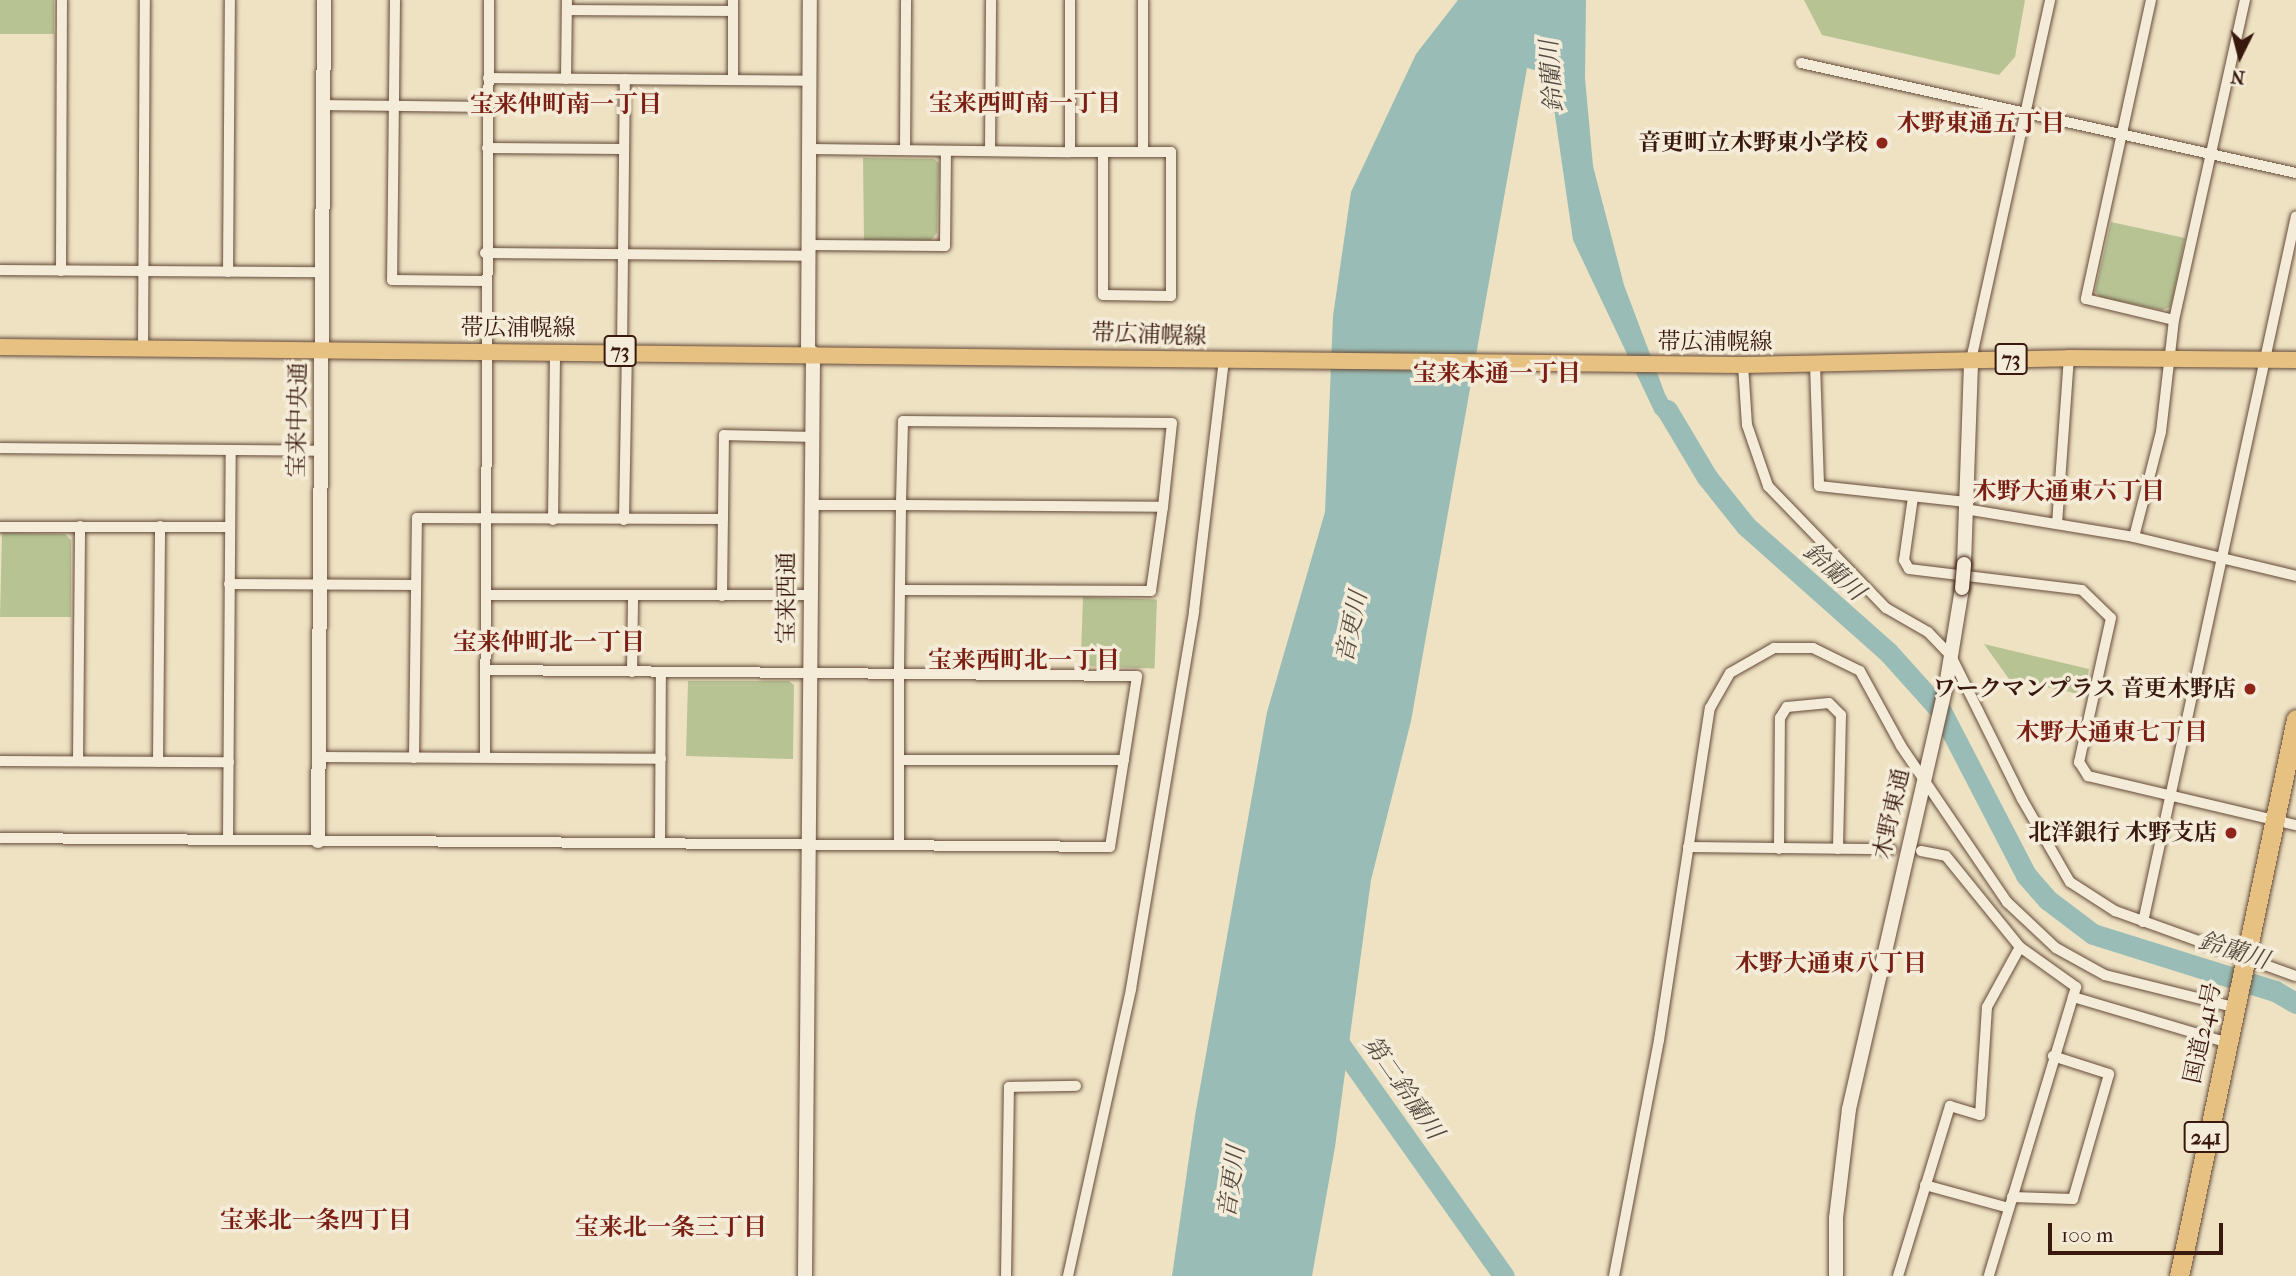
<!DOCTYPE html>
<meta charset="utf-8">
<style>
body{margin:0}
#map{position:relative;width:2296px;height:1276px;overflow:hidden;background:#eee2c3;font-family:"IM FELL French Canon","Noto Serif JP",serif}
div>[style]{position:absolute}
.green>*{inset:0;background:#b8c394;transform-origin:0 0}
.water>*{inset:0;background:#99bdb6}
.river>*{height:21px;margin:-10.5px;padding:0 10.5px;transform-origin:10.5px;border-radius:10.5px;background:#99bdb6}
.roads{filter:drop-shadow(0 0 2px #664b3a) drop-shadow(0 0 2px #664b3a)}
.street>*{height:10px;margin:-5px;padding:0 5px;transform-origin:5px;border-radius:5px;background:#f4ecd8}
.secondary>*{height:14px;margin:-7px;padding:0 7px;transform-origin:7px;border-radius:7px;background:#f4ecd8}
.primary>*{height:16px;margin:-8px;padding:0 8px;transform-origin:8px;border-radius:8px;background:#e7c182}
.highway>*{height:19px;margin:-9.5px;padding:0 9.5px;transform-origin:9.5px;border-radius:9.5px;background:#e7c182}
.bridges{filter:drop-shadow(0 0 2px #39190d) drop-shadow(0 0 2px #39190d)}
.secondary-bridge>*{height:14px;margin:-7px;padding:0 7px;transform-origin:7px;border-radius:7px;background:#f4ecd8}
.dots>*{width:19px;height:19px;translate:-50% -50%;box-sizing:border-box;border:4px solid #f4ecd8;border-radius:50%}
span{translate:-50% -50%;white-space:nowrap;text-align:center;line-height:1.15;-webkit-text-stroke:7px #f4ecd8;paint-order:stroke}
.shield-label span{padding:2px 5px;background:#f4ecd8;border:2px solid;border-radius:5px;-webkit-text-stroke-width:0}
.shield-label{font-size:21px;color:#39190d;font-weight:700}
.poi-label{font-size:23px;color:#39190d;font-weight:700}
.right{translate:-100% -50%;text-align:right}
.street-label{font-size:23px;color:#39190d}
.water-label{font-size:24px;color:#564a40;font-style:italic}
.neighbourhood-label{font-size:24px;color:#7a1f14;font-weight:700}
.north{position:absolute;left:2205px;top:21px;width:70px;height:70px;-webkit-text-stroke:5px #f4ecd8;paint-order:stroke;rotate:186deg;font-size:19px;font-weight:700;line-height:28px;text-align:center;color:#39190d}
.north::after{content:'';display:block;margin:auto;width:24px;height:32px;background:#39190d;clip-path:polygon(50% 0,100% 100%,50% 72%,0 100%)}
.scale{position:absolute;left:2048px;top:1223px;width:175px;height:32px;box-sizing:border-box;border:4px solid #39190d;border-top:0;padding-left:9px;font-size:21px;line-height:24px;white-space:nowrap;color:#39190d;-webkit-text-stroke:5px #f4ecd8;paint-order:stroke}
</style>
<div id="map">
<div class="green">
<div style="left:0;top:0;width:54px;height:34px"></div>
<div style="clip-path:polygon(1804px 0,2025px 0,2015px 57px,1999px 75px,1822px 35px)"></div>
<div style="clip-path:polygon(863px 158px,934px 159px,939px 163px,937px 233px,930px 241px,864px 240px)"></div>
<div style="clip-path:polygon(2111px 222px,2185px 238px,2171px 307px,2162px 310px,2100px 297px,2095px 291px)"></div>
<div style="clip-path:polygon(2px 533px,65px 534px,71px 540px,71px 617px,0 617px)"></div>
<div style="left:1083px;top:597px;width:74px;height:69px;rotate:2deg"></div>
<div style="clip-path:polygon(1984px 644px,2089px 669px,2084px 695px,2009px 679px)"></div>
<div style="clip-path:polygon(688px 681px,789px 681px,794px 685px,793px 759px,686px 756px)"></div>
</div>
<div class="water">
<div style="clip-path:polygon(1458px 0,1586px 0,1585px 78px,1593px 166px,1624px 285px,1665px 394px,1684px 428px,1679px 437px,1655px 413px,1573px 240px,1549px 74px,1527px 68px,1411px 721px,1371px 880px,1335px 1147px,1312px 1276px,1172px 1276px,1195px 1116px,1267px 712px,1325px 512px,1333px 316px,1351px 192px,1416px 54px)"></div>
</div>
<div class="river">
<div style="left:1667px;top:410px;width:78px;rotate:59.2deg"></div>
<div style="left:1707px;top:477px;width:63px;rotate:51.5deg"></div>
<div style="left:1746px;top:526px;width:190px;rotate:41.6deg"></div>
<div style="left:1888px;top:652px;width:79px;rotate:48.1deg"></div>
<div style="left:1941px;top:711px;width:185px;rotate:62.6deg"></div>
<div style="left:2026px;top:875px;width:33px;rotate:49deg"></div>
<div style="left:2048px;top:900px;width:56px;rotate:37.1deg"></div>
<div style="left:2093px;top:934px;width:191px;rotate:17.4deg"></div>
<div style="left:2275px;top:991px;width:24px;rotate:30deg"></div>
<div style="left:1331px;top:1032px;width:299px;rotate:54.7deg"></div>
</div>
<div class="roads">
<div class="street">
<div style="left:395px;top:0;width:280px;rotate:90.6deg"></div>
<div style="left:392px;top:280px;width:93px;rotate:0.6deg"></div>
<div style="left:733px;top:0;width:80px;rotate:90deg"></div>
<div style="left:2151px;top:0;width:306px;rotate:102.3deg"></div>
<div style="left:2086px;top:299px;width:90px;rotate:13.4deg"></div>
<div style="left:567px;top:10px;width:166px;rotate:0.3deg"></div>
<div style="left:1801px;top:63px;width:507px;rotate:12.53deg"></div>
<div style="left:488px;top:78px;width:322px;rotate:0.5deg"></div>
<div style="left:566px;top:79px;width:79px;rotate:-89.3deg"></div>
<div style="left:323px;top:105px;width:165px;rotate:0.7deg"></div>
<div style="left:487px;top:148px;width:136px;rotate:0.4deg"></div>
<div style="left:810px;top:149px;width:260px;rotate:0.7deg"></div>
<div style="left:1070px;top:152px;width:101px"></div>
<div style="left:1171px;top:152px;width:144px;rotate:90deg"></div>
<div style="left:1171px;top:296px;width:68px;rotate:-179.2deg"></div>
<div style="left:1103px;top:295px;width:143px;rotate:-90deg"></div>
<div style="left:905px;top:150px;width:150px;rotate:-89.6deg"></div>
<div style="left:990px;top:151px;width:151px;rotate:-89.6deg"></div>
<div style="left:1070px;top:152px;width:152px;rotate:-90deg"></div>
<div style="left:1143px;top:152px;width:152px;rotate:-90deg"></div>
<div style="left:809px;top:245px;width:136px;rotate:0.4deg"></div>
<div style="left:945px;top:246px;width:95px;rotate:-89.4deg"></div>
<div style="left:485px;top:253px;width:323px;rotate:0.5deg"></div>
<div style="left:0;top:270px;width:323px;rotate:0.4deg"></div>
<div style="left:61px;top:271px;width:271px;rotate:-89.8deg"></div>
<div style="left:228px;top:272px;width:272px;rotate:-89.6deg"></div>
<div style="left:143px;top:348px;width:348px;rotate:-89.7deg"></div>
<div style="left:622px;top:351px;width:272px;rotate:-89.4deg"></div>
<div style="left:1971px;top:360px;width:369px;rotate:-77.6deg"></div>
<div style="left:1815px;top:364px;width:122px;rotate:88.1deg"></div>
<div style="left:1819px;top:486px;width:148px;rotate:6.2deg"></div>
<div style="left:1743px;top:365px;width:60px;rotate:86.2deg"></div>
<div style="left:1747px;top:425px;width:65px;rotate:71deg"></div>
<div style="left:1768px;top:486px;width:170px;rotate:46deg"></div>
<div style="left:1886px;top:608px;width:48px;rotate:29.7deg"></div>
<div style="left:1928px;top:632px;width:33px;rotate:46deg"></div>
<div style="left:1951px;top:656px;width:160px;rotate:63.6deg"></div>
<div style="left:2022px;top:799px;width:96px;rotate:60deg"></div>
<div style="left:2070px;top:882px;width:54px;rotate:32.8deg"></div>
<div style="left:2115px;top:911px;width:192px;rotate:19.8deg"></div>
<div style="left:0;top:448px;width:320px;rotate:0.5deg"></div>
<div style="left:1913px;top:497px;width:64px;rotate:98.1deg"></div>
<div style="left:1904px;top:560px;width:10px;rotate:61deg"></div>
<div style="left:1909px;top:569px;width:174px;rotate:6.9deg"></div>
<div style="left:2082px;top:590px;width:40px;rotate:44deg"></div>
<div style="left:2111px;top:618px;width:148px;rotate:102.5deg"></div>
<div style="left:2079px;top:762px;width:17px;rotate:57deg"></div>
<div style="left:2088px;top:776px;width:214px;rotate:13.3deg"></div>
<div style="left:811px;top:505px;width:90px"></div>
<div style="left:901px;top:505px;width:262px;rotate:0.4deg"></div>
<div style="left:1163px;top:507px;width:84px;rotate:-83.9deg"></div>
<div style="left:1172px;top:423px;width:269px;rotate:-179.6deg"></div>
<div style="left:903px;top:421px;width:84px;rotate:91.4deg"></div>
<div style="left:901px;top:505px;width:169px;rotate:90.7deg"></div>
<div style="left:899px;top:674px;width:171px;rotate:90deg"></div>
<div style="left:1965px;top:509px;width:171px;rotate:9.4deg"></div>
<div style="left:2134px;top:537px;width:167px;rotate:13.5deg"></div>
<div style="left:553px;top:520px;width:170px;rotate:-89.3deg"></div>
<div style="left:624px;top:520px;width:169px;rotate:-89deg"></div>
<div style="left:2057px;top:524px;width:166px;rotate:-85.9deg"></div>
<div style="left:0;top:527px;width:230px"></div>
<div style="left:2134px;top:537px;width:108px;rotate:-75.6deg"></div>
<div style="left:2161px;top:432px;width:113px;rotate:-83.4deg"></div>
<div style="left:2174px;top:320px;width:328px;rotate:-77.5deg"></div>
<div style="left:229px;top:584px;width:186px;rotate:0.3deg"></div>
<div style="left:900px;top:590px;width:251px;rotate:0.2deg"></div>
<div style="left:1151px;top:591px;width:85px;rotate:-81.9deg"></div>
<div style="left:486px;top:595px;width:323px"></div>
<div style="left:722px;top:596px;width:161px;rotate:-89.3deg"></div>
<div style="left:724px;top:435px;width:88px;rotate:1.3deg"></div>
<div style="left:632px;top:672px;width:76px;rotate:-89.2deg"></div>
<div style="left:318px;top:757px;width:343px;rotate:0.3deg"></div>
<div style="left:485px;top:757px;width:757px;rotate:-89.7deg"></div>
<div style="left:414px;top:758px;width:240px;rotate:-89.3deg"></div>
<div style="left:417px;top:518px;width:306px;rotate:0.2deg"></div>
<div style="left:899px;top:760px;width:225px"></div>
<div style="left:0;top:761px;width:229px;rotate:0.3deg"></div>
<div style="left:78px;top:761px;width:235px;rotate:-89.5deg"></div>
<div style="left:158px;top:762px;width:236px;rotate:-89.5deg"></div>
<div style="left:0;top:838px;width:1110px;rotate:0.46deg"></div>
<div style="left:1110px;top:847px;width:173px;rotate:-81deg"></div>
<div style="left:1137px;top:676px;width:652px;rotate:-179.47deg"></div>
<div style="left:228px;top:839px;width:388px;rotate:-89.6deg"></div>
<div style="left:660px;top:843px;width:171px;rotate:-89.7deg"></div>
<div style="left:1688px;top:847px;width:203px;rotate:0.6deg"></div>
<div style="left:1779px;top:849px;width:131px;rotate:-89.6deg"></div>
<div style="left:1780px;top:718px;width:13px;rotate:-58deg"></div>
<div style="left:1787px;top:707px;width:42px;rotate:-5.4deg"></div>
<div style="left:1829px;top:703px;width:17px;rotate:45deg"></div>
<div style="left:1841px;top:715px;width:134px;rotate:91.3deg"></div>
<div style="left:1921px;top:851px;width:25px;rotate:11deg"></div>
<div style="left:1946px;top:856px;width:117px;rotate:50.9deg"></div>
<div style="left:2020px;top:947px;width:69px;rotate:35.5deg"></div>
<div style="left:2076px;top:987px;width:302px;rotate:106.8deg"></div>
<div style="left:2143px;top:922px;width:722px;rotate:-77.77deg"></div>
<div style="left:2073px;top:997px;width:159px;rotate:16.5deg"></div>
<div style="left:1925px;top:1185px;width:87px;rotate:15.3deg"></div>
<div style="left:2012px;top:1197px;width:61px;rotate:1.9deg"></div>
<div style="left:2073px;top:1199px;width:130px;rotate:-73.9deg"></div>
<div style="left:2109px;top:1074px;width:59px;rotate:-162.2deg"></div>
<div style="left:1006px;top:1276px;width:189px;rotate:-89.1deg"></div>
<div style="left:1009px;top:1087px;width:67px;rotate:-0.9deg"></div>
<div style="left:1068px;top:1276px;width:294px;rotate:-77.6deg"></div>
<div style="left:1131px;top:989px;width:383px;rotate:-80.5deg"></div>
<div style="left:1194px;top:611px;width:253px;rotate:-83.2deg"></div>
<div style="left:1614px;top:1276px;width:240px;rotate:-79.2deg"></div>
<div style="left:1659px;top:1040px;width:336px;rotate:-81.3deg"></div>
<div style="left:1710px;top:708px;width:40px;rotate:-60.3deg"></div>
<div style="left:1730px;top:673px;width:51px;rotate:-29.6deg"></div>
<div style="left:1774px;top:648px;width:39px"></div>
<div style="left:1813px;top:648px;width:52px;rotate:26.1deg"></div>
<div style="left:1860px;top:671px;width:85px;rotate:61.3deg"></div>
<div style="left:1901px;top:746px;width:189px;rotate:55.8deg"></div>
<div style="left:2007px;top:902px;width:67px;rotate:43.2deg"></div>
<div style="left:2056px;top:948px;width:56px;rotate:28.9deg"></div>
<div style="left:2105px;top:975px;width:132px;rotate:14deg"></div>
<div style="left:1898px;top:1276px;width:178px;rotate:-73deg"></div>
<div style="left:1950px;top:1106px;width:31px;rotate:17deg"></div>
<div style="left:1980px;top:1115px;width:108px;rotate:-86.3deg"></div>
<div style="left:1987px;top:1007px;width:68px;rotate:-61.2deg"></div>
</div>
<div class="secondary">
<div style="left:808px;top:353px;width:353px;rotate:-89.7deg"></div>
<div style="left:1964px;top:564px;width:204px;rotate:-88deg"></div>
<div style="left:318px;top:841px;width:841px;rotate:-89.59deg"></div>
<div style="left:805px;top:1276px;width:923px;rotate:-89.5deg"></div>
<div style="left:1836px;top:1276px;width:58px;rotate:-90deg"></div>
<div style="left:1836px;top:1218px;width:110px;rotate:-83.2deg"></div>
<div style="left:1849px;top:1109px;width:440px;rotate:-77.1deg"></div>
<div style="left:1947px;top:680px;width:93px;rotate:-80.7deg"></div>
</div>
<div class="primary">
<div style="left:0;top:347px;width:1743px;rotate:0.59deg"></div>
<div style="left:1743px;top:365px;width:326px;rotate:-1.2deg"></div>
<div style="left:2069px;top:358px;width:227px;rotate:0.5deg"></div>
</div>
<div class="highway">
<div style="left:2179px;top:1276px;width:569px;rotate:-78.14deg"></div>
</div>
</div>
<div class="bridges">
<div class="secondary-bridge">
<div style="left:1962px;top:588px;width:24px;rotate:-85deg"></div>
</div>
</div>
<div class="dots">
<div style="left:1882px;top:143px;background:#8f2418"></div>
<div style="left:2250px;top:689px;background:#8f2418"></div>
<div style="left:2231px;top:833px;background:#8f2418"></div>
</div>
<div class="shield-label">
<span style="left:620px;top:351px">73</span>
<span style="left:2011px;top:359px">73</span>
<span style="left:2206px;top:1137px">241</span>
</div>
<div class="poi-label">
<span class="right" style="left:1868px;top:143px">音更町立木野東小学校</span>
<span class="right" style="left:2236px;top:689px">ワークマンプラス 音更木野店</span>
<span class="right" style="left:2217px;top:833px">北洋銀行 木野支店</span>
</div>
<div class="street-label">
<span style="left:518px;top:328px">帯広浦幌線</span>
<span style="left:1149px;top:335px;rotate:2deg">帯広浦幌線</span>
<span style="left:1715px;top:342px">帯広浦幌線</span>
<span style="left:298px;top:420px;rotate:-89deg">宝来中央通</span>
<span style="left:787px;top:598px;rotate:-90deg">宝来西通</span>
<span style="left:1892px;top:814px;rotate:-77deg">木野東通</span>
<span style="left:2203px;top:1033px;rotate:-78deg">国道241号</span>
</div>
<div class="water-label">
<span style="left:1552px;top:76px;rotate:-94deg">鈴蘭川</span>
<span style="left:1834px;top:572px;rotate:42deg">鈴蘭川</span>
<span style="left:1352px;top:627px;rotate:-78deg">音更川</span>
<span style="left:2234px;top:951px;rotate:17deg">鈴蘭川</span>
<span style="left:1403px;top:1088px;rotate:55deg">第二鈴蘭川</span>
<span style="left:1232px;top:1182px;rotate:-82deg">音更川</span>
</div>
<div class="neighbourhood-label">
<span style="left:1025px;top:104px">宝来西町南一丁目</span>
<span style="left:566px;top:105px">宝来仲町南一丁目</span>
<span style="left:1981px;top:124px">木野東通五丁目</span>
<span style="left:1497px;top:374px">宝来本通一丁目</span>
<span style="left:2069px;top:492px">木野大通東六丁目</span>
<span style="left:549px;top:643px">宝来仲町北一丁目</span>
<span style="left:1024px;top:661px">宝来西町北一丁目</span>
<span style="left:2112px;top:733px">木野大通東七丁目</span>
<span style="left:1831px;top:964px">木野大通東八丁目</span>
<span style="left:316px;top:1221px">宝来北一条四丁目</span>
<span style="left:671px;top:1228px">宝来北一条三丁目</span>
</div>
<div class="north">N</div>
<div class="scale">100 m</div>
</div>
